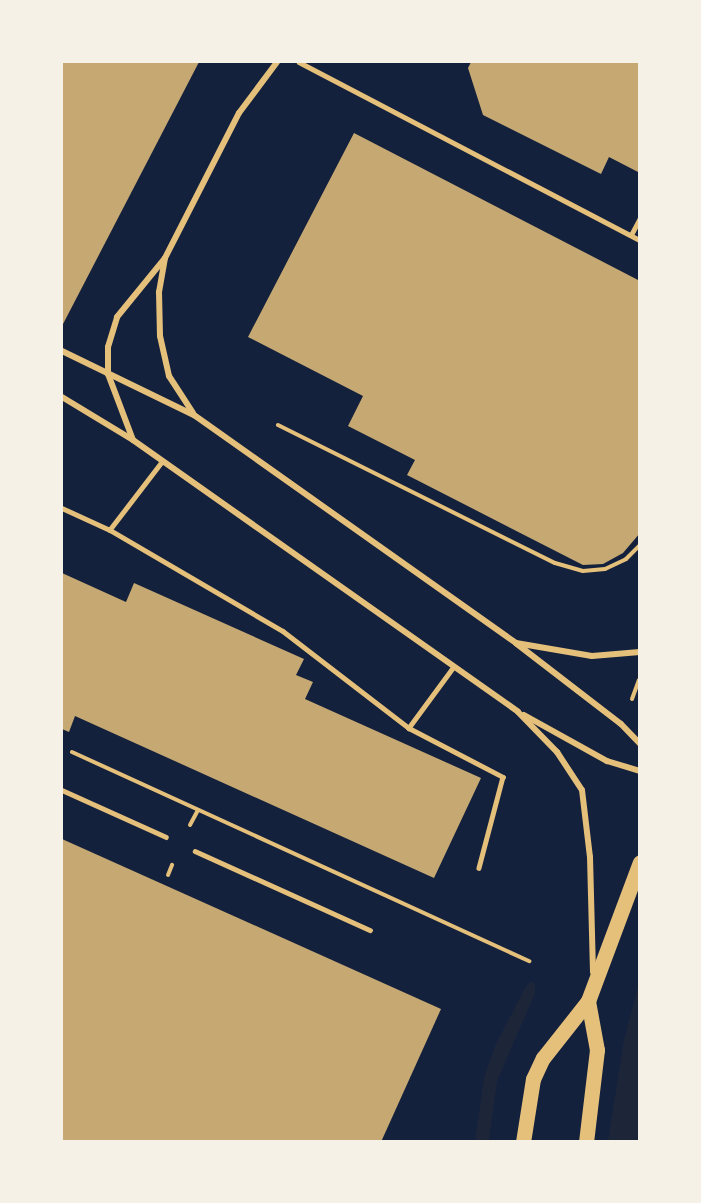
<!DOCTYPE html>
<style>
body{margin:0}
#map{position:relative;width:701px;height:1203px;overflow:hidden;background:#14213d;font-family:Commissioner,sans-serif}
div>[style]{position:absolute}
.green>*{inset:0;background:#1d2539}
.building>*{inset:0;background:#c6a872}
.path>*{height:4px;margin:-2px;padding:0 2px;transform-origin:2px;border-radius:2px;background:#e5c07b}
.service>*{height:4.5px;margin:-2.25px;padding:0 2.25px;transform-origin:2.25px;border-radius:2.25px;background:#e5c07b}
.minor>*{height:6px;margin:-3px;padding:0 3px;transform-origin:3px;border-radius:3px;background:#e5c07b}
.primary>*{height:15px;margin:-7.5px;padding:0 7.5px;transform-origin:7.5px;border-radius:7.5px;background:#e5c07b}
span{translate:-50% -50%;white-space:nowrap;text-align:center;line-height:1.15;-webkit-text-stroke:6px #f6f1e7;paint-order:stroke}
.frame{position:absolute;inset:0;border:63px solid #f6f1e7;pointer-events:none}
</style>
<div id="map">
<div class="green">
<div style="clip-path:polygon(531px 981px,535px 985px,535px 993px,497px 1081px,489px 1141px,475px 1141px,484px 1078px,495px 1046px,525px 988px)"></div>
<div style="clip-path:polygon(639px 982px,639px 1141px,608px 1141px,624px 1040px)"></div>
</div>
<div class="building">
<div style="clip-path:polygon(62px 62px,199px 62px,62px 326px)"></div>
<div style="clip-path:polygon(471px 62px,640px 62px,640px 173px,609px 157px,601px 174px,483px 115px,468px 68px)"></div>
<div style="clip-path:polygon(354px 133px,640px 281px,640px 533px,623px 553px,603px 564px,583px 565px,407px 475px,415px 460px,348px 426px,363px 396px,248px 337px)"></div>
<div style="clip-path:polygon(62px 573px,126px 602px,134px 583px,304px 659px,296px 675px,313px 682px,305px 699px,481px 778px,434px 878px,75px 716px,69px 732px,62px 729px)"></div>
<div style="clip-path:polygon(62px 839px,441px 1009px,381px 1142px,62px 1142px)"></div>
</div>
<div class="path">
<div style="left:278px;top:425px;width:309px;rotate:26.5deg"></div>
<div style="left:555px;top:563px;width:29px;rotate:16deg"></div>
<div style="left:583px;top:571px;width:22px;rotate:-5deg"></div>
<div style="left:605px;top:569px;width:23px;rotate:-25deg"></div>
<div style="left:626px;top:559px;width:20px;rotate:-45deg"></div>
<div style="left:632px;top:699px;width:20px;rotate:-70deg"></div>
<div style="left:72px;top:752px;width:503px;rotate:24.58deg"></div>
<div style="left:190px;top:825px;width:17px;rotate:-62deg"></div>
<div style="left:168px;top:875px;width:11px;rotate:-68deg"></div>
</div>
<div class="service">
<div style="left:299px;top:62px;width:385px;rotate:27.6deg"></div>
<div style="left:631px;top:235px;width:19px;rotate:-62deg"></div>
<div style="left:163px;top:461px;width:87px;rotate:127.5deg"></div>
<div style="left:110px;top:530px;width:200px;rotate:30.3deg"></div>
<div style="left:283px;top:631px;width:159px;rotate:37.6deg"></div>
<div style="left:62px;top:508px;width:53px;rotate:24.6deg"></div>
<div style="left:454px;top:667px;width:76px;rotate:126.4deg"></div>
<div style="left:409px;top:728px;width:106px;rotate:27.5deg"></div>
<div style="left:503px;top:777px;width:94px;rotate:104.8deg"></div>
<div style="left:62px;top:790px;width:114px;rotate:24.3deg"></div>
<div style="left:195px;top:851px;width:192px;rotate:24.3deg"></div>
</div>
<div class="minor">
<div style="left:165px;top:258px;width:35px;rotate:100deg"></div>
<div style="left:159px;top:292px;width:44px;rotate:88.7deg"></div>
<div style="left:160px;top:336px;width:41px;rotate:77.3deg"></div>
<div style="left:169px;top:376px;width:44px;rotate:57deg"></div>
<div style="left:62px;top:351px;width:147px;rotate:25.9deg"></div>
<div style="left:194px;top:415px;width:395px;rotate:35.3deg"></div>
<div style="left:516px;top:643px;width:77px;rotate:9.7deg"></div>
<div style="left:592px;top:656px;width:48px;rotate:-4.8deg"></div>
<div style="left:62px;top:397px;width:83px;rotate:31.2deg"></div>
<div style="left:133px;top:440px;width:471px;rotate:35.2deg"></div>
<div style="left:518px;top:712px;width:56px;rotate:45.7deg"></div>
<div style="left:557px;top:752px;width:45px;rotate:56.7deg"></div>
<div style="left:582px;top:790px;width:67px;rotate:83.2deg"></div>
<div style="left:590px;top:857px;width:115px;rotate:88.5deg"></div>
<div style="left:133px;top:440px;width:71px;rotate:-110.7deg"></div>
<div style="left:108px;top:374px;width:27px;rotate:-90deg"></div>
<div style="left:108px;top:347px;width:31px;rotate:-73deg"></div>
<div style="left:117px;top:317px;width:76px;rotate:-50.9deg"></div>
<div style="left:165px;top:258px;width:163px;rotate:-63deg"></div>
<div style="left:239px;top:113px;width:64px;rotate:-53.3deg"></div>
<div style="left:517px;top:644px;width:131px;rotate:37.6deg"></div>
<div style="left:621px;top:724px;width:28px;rotate:46deg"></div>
<div style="left:524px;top:715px;width:95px;rotate:29deg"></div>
<div style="left:607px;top:761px;width:34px;rotate:17deg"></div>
</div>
<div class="primary">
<div style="left:523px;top:1142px;width:64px;rotate:-81deg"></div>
<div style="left:533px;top:1079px;width:23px;rotate:-65deg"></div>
<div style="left:543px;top:1058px;width:73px;rotate:-51.7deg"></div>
<div style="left:588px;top:1001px;width:148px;rotate:-69.5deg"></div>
<div style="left:586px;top:1142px;width:93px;rotate:-83.2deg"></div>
<div style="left:597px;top:1050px;width:50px;rotate:-100.4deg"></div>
</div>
<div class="frame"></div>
</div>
